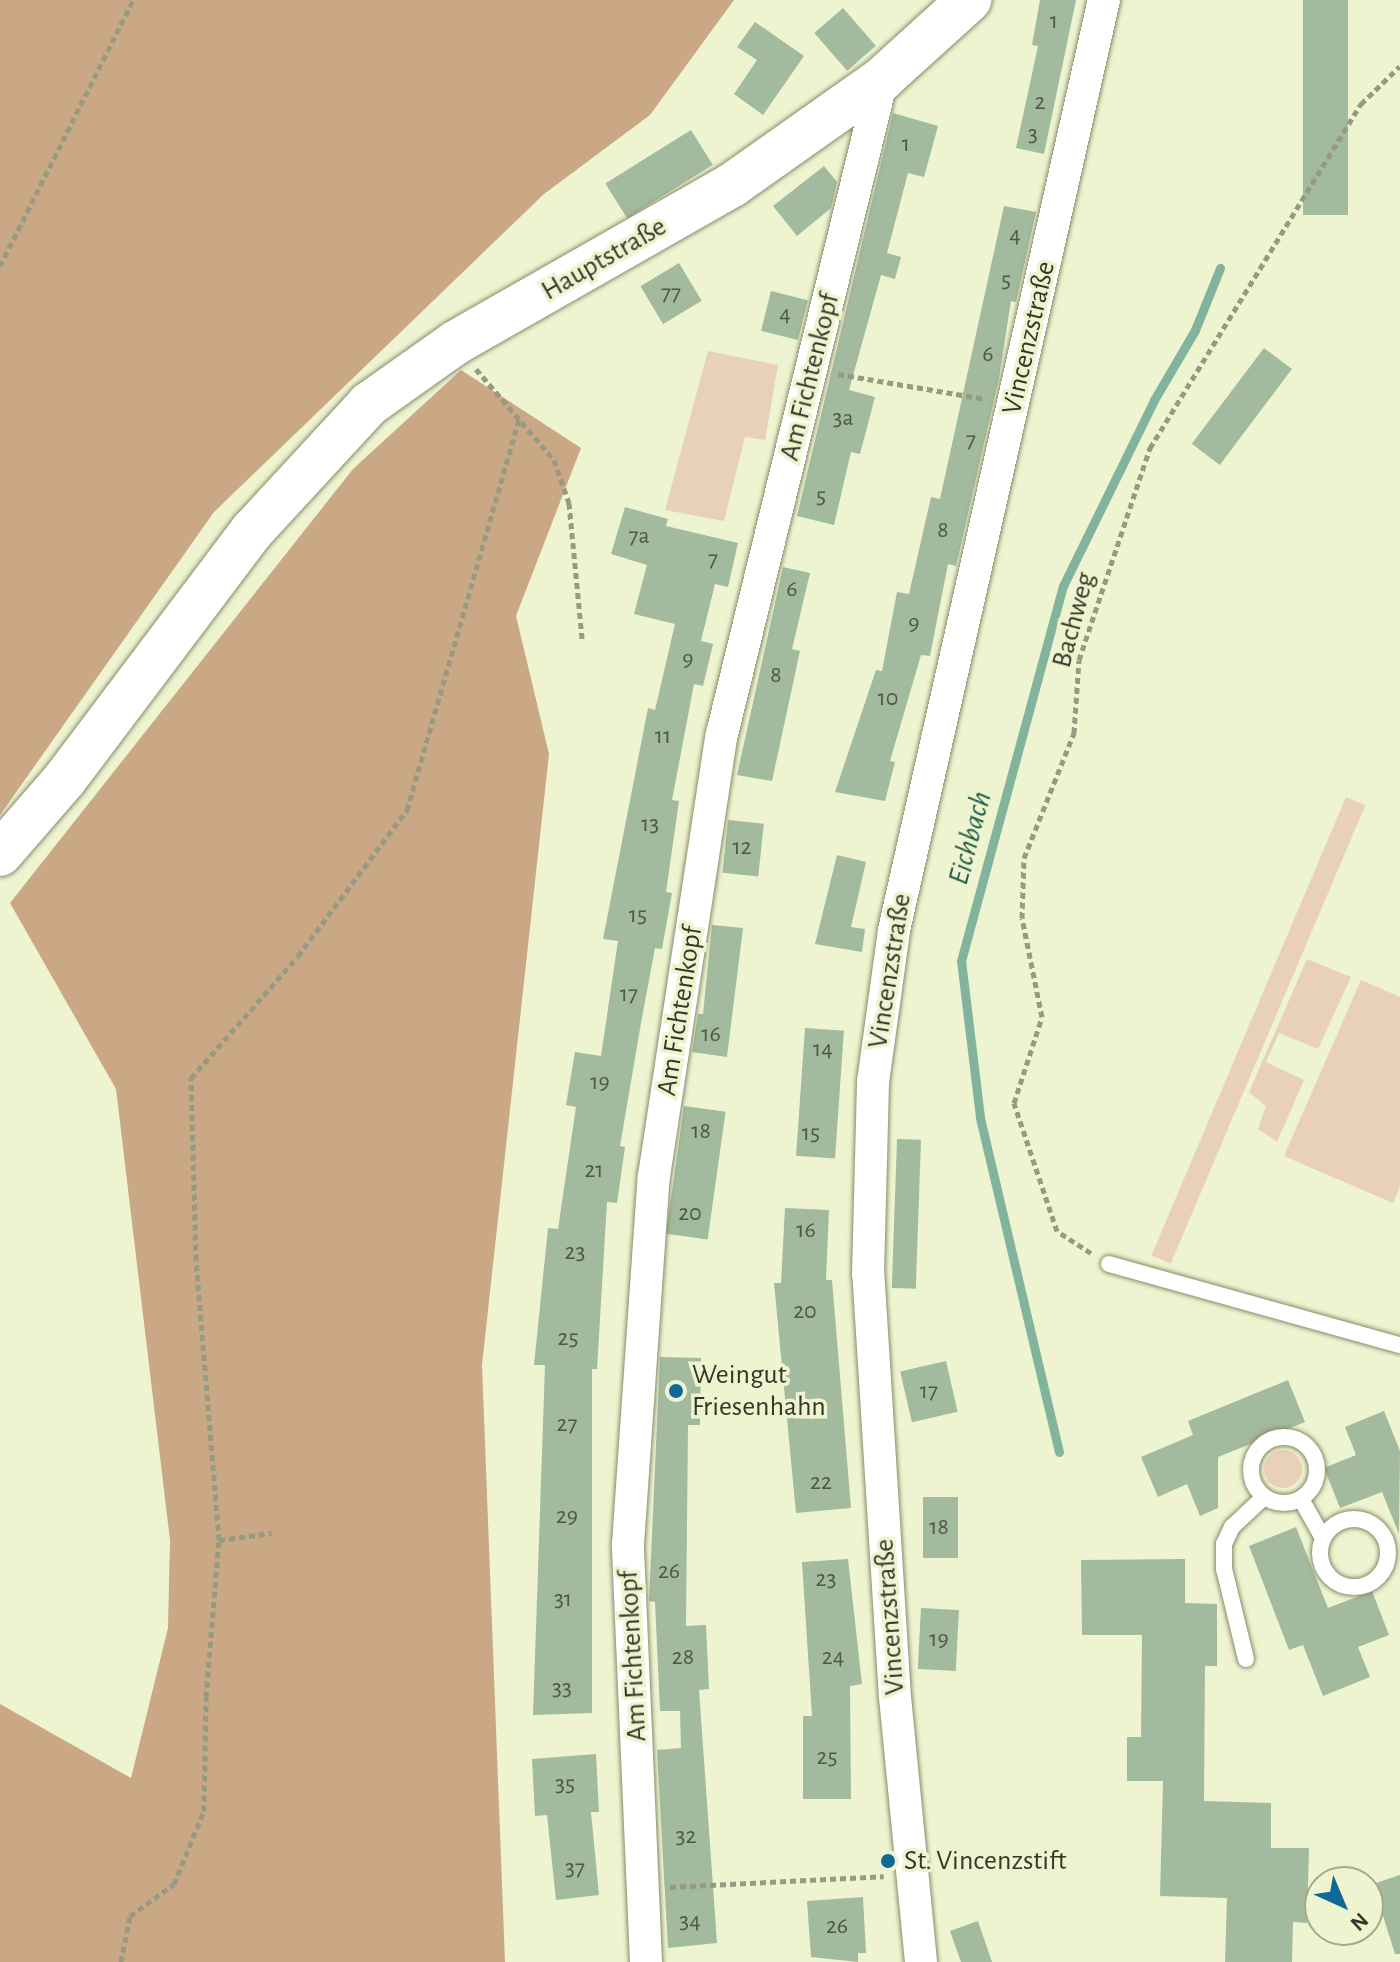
<!DOCTYPE html>
<meta charset="utf-8">
<style>
body{margin:0}
#map{position:relative;width:1400px;height:1962px;overflow:hidden;background:#eef4d0;font-family:"Alegreya Sans",sans-serif}
div>[style]{position:absolute}
.green>*{inset:0;background:#e8d0b9;transform-origin:0 0}
.round{border-radius:50%}
.forest>*{inset:0;background:#caa785}
.stream>*{height:9px;margin:-4.5px;padding:0 4.5px;transform-origin:4.5px;border-radius:4.5px;background:#82b49d}
.building>*{inset:0;background:#a2ba9d;transform-origin:0 0}
.path>*{height:5px;margin-top:-2.5px;transform-origin:0;background:repeating-linear-gradient(90deg,#969a81 0 6px,transparent 0 10px)}
.roads{filter:drop-shadow(0 0 2px #868b6a) drop-shadow(0 0 2px #868b6a)}
.lane>*{height:16px;margin:-8px;padding:0 8px;transform-origin:8px;border-radius:8px;background:#fff}
.lane>.ring{margin:-8px;padding:0;box-sizing:content-box;background:none;border:16px solid #fff;border-radius:50%}
.street>*{height:32px;margin:-16px;padding:0 16px;transform-origin:16px;border-radius:16px;background:#fff}
.secondary>*{height:44px;margin:-22px;padding:0 22px;transform-origin:22px;border-radius:22px;background:#fff}
.dots>*{width:22px;height:22px;translate:-50% -50%;box-sizing:border-box;border:4px solid #eef4d0;border-radius:50%}
span{translate:-50% -50%;white-space:nowrap;text-align:center;line-height:1.15;-webkit-text-stroke:7px #eef4d0;paint-order:stroke}
.number-label{font-size:24px;color:#505745}
.number-label span{-webkit-text-stroke-width:0}
.street-label{font-size:28px;color:#343628}
.poi-label{font-size:28px;color:#343628}
.left{translate:0 -50%;text-align:left}
.water-label{font-size:30px;color:#1d5b44;font-style:italic}
.north{position:absolute;left:1304px;top:1866px;width:80px;height:80px;box-sizing:border-box;background:#eef4d0;border:2px solid #a4a88d;border-radius:50%;rotate:136deg;font-size:22px;font-weight:700;line-height:32px;text-align:center;color:#343628}
.north::after{content:'';display:block;margin:auto;width:28px;height:36px;background:#0e6999;clip-path:polygon(50% 0,100% 100%,50% 72%,0 100%)}
</style>
<div id="map">
<div class="green">
<div style="clip-path:polygon(708px 351px,778px 365px,765px 440px,745px 437px,724px 521px,665px 510px)"></div>
<div style="left:1346px;top:797px;width:21px;height:498px;rotate:23deg"></div>
<div style="clip-path:polygon(1307px 959px,1351px 977px,1318px 1049px,1279px 1033px,1266px 1062px,1304px 1080px,1277px 1142px,1258px 1129px,1266px 1106px,1249px 1092px)"></div>
<div style="clip-path:polygon(1361px 980px,1400px 997px,1400px 1187px,1393px 1203px,1284px 1156px)"></div>
<div class="round" style="left:1264px;top:1450px;width:38px;height:38px"></div>
</div>
<div class="forest">
<div style="clip-path:polygon(0 0,734px 0,650px 115px,544px 194px,214px 512px,0 815px)"></div>
<div style="clip-path:polygon(461px 370px,581px 448px,516px 616px,549px 754px,482px 1365px,505px 1962px,0 1962px,0 1704px,131px 1778px,168px 1628px,170px 1540px,116px 1089px,10px 903px,353px 469px)"></div>
</div>
<div class="stream">
<div style="left:1059px;top:1452px;width:344px;rotate:-103.3deg"></div>
<div style="left:980px;top:1117px;width:157px;rotate:-96.9deg"></div>
<div style="left:961px;top:961px;width:389px;rotate:-74.8deg"></div>
<div style="left:1063px;top:586px;width:207px;rotate:-63.9deg"></div>
<div style="left:1154px;top:400px;width:81px;rotate:-59.6deg"></div>
<div style="left:1195px;top:330px;width:67px;rotate:-68deg"></div>
</div>
<div class="building">
<div style="clip-path:polygon(1040px 0,1076px 0,1044px 154px,1016px 148px,1038px 46px,1032px 45px)"></div>
<div style="left:1303px;top:0;width:45px;height:215px"></div>
<div style="left:843px;top:8px;width:50px;height:38px;rotate:49deg"></div>
<div style="clip-path:polygon(755px 22px,804px 56px,763px 115px,734px 94px,757px 60px,737px 47px)"></div>
<div style="clip-path:polygon(893px 113px,938px 126px,924px 177px,908px 173px,887px 253px,901px 257px,895px 279px,881px 275px,849px 390px,875px 397px,860px 454px,851px 452px,834px 525px,797px 516px)"></div>
<div style="left:691px;top:130px;width:41px;height:101px;rotate:58deg"></div>
<div style="clip-path:polygon(824px 166px,837px 182px,831px 208px,797px 236px,773px 206px)"></div>
<div style="clip-path:polygon(1004px 206px,1036px 212px,1016px 302px,1011px 301px,999px 378px,956px 566px,948px 564px,930px 656px,921px 655px,890px 761px,895px 762px,885px 801px,835px 792px,876px 670px,882px 671px,897px 592px,909px 594px,931px 497px,940px 499px)"></div>
<div style="left:679px;top:263px;width:44px;height:45px;rotate:59deg"></div>
<div style="left:771px;top:291px;width:38px;height:41px;rotate:14deg"></div>
<div style="left:1264px;top:348px;width:35px;height:120px;rotate:37deg"></div>
<div style="clip-path:polygon(625px 507px,668px 519px,666px 526px,738px 543px,728px 587px,715px 584px,701px 641px,713px 644px,703px 686px,694px 684px,672px 800px,679px 801px,666px 892px,672px 893px,662px 949px,655px 948px,641px 1023px,620px 1146px,625px 1147px,617px 1203px,607px 1202px,597px 1369px,592px 1369px,592px 1713px,533px 1715px,545px 1365px,534px 1365px,548px 1228px,558px 1229px,576px 1107px,566px 1105px,575px 1052px,601px 1056px,618px 941px,603px 939px,648px 708px,655px 710px,675px 624px,634px 614px,647px 565px,611px 554px)"></div>
<div style="clip-path:polygon(783px 567px,810px 573px,792px 649px,800px 651px,772px 781px,737px 775px)"></div>
<div style="left:728px;top:820px;width:36px;height:53px;rotate:6deg"></div>
<div style="clip-path:polygon(837px 855px,866px 862px,851px 927px,865px 929px,862px 952px,815px 944px)"></div>
<div style="clip-path:polygon(712px 925px,743px 928px,727px 1057px,692px 1052px,698px 1014px,703px 1014px)"></div>
<div style="left:805px;top:1028px;width:39px;height:128px;rotate:4deg"></div>
<div style="left:684px;top:1106px;width:42px;height:129px;rotate:8deg"></div>
<div style="left:897px;top:1139px;width:24px;height:149px;rotate:2deg"></div>
<div style="clip-path:polygon(785px 1208px,829px 1210px,826px 1280px,832px 1280px,851px 1508px,796px 1513px,774px 1283px,781px 1283px)"></div>
<div style="clip-path:polygon(660px 1357px,701px 1358px,700px 1425px,688px 1425px,686px 1626px,706px 1625px,709px 1689px,699px 1690px,717px 1943px,668px 1948px,657px 1750px,681px 1748px,680px 1711px,660px 1711px,655px 1602px,649px 1601px)"></div>
<div style="left:946px;top:1361px;width:52px;height:47px;rotate:77deg"></div>
<div style="clip-path:polygon(1288px 1380px,1305px 1422px,1218px 1457px,1218px 1508px,1200px 1516px,1187px 1484px,1158px 1497px,1141px 1457px,1193px 1435px,1188px 1421px)"></div>
<div style="clip-path:polygon(1384px 1411px,1400px 1451px,1399px 1534px,1382px 1492px,1340px 1508px,1324px 1468px,1356px 1455px,1345px 1427px)"></div>
<div style="left:923px;top:1497px;width:35px;height:61px"></div>
<div style="clip-path:polygon(1296px 1527px,1328px 1608px,1372px 1591px,1389px 1635px,1358px 1647px,1370px 1677px,1323px 1696px,1303px 1645px,1289px 1650px,1249px 1546px)"></div>
<div style="clip-path:polygon(848px 1559px,862px 1684px,850px 1686px,851px 1799px,803px 1799px,803px 1716px,812px 1716px,802px 1562px)"></div>
<div style="clip-path:polygon(1185px 1559px,1185px 1603px,1217px 1604px,1217px 1666px,1205px 1666px,1204px 1801px,1271px 1803px,1271px 1848px,1309px 1848px,1307px 1923px,1293px 1922px,1292px 1962px,1225px 1962px,1227px 1898px,1160px 1896px,1163px 1781px,1127px 1781px,1127px 1737px,1141px 1737px,1142px 1635px,1082px 1635px,1081px 1560px)"></div>
<div style="left:921px;top:1608px;width:38px;height:61px;rotate:3deg"></div>
<div style="clip-path:polygon(596px 1754px,599px 1812px,591px 1812px,599px 1895px,556px 1900px,547px 1815px,535px 1816px,532px 1759px)"></div>
<div style="clip-path:polygon(1400px 1875px,1400px 1954px,1395px 1954px,1373px 1884px)"></div>
<div style="clip-path:polygon(863px 1897px,866px 1953px,858px 1953px,858px 1962px,811px 1957px,807px 1901px)"></div>
<div style="clip-path:polygon(978px 1921px,992px 1962px,961px 1962px,950px 1931px)"></div>
</div>
<div class="path">
<div style="left:0;top:266px;width:297px;rotate:-63.4deg"></div>
<div style="left:476px;top:369px;width:120px;rotate:49.4deg"></div>
<div style="left:554px;top:460px;width:46px;rotate:70.8deg"></div>
<div style="left:569px;top:503px;width:136px;rotate:84.5deg"></div>
<div style="left:838px;top:374px;width:150px;rotate:9.6deg"></div>
<div style="left:1091px;top:1253px;width:40px;rotate:-147.1deg"></div>
<div style="left:1057px;top:1231px;width:135px;rotate:-108.6deg"></div>
<div style="left:1014px;top:1103px;width:90px;rotate:-72deg"></div>
<div style="left:1042px;top:1017px;width:101px;rotate:-101.4deg"></div>
<div style="left:1022px;top:918px;width:60px;rotate:-88.1deg"></div>
<div style="left:1024px;top:858px;width:135px;rotate:-68.2deg"></div>
<div style="left:1074px;top:733px;width:73px;rotate:-86.1deg"></div>
<div style="left:1079px;top:660px;width:224px;rotate:-71.5deg"></div>
<div style="left:1150px;top:448px;width:404px;rotate:-58.5deg"></div>
<div style="left:1361px;top:104px;width:54px;rotate:-44.3deg"></div>
<div style="left:219px;top:1540px;width:53px;rotate:-7.5deg"></div>
<div style="left:670px;top:1887px;width:214px;rotate:-2.9deg"></div>
<div style="left:121px;top:1962px;width:47px;rotate:-78.9deg"></div>
<div style="left:130px;top:1916px;width:54px;rotate:-36deg"></div>
<div style="left:174px;top:1884px;width:79px;rotate:-67.7deg"></div>
<div style="left:204px;top:1811px;width:114px;rotate:-89deg"></div>
<div style="left:206px;top:1697px;width:158px;rotate:-85.3deg"></div>
<div style="left:219px;top:1540px;width:281px;rotate:-94.7deg"></div>
<div style="left:196px;top:1260px;width:182px;rotate:-91.6deg"></div>
<div style="left:191px;top:1078px;width:162px;rotate:-48.7deg"></div>
<div style="left:298px;top:956px;width:182px;rotate:-53.3deg"></div>
<div style="left:407px;top:810px;width:406px;rotate:-74deg"></div>
</div>
<div class="roads">
<div class="lane">
<div style="left:1109px;top:1264px;width:302px;rotate:15.6deg"></div>
<div class="ring" style="left:1251px;top:1437px;width:50px;height:50px"></div>
<div style="left:1301px;top:1499px;width:45px;rotate:60.6deg"></div>
<div class="ring" style="left:1320px;top:1519px;width:52px;height:52px"></div>
<div style="left:1246px;top:1659px;width:93px;rotate:-103.7deg"></div>
<div style="left:1224px;top:1569px;width:25px;rotate:-90deg"></div>
<div style="left:1224px;top:1544px;width:19px;rotate:-65deg"></div>
<div style="left:1232px;top:1527px;width:44px;rotate:-43.2deg"></div>
</div>
<div class="street">
<div style="left:646px;top:1962px;width:418px;rotate:-92.5deg"></div>
<div style="left:628px;top:1544px;width:369px;rotate:-86deg"></div>
<div style="left:654px;top:1176px;width:447px;rotate:-81.3deg"></div>
<div style="left:722px;top:734px;width:674px;rotate:-76.27deg"></div>
<div style="left:921px;top:1962px;width:265px;rotate:-95.6deg"></div>
<div style="left:895px;top:1698px;width:425px;rotate:-93.6deg"></div>
<div style="left:868px;top:1274px;width:192px;rotate:-88.5deg"></div>
<div style="left:873px;top:1082px;width:153px;rotate:-82.1deg"></div>
<div style="left:894px;top:930px;width:953px;rotate:-77.28deg"></div>
</div>
<div class="secondary">
<div style="left:0;top:854px;width:99px;rotate:-49.1deg"></div>
<div style="left:65px;top:779px;width:311px;rotate:-53deg"></div>
<div style="left:252px;top:531px;width:173px;rotate:-47.3deg"></div>
<div style="left:369px;top:404px;width:105px;rotate:-35.3deg"></div>
<div style="left:455px;top:343px;width:319px;rotate:-29.7deg"></div>
<div style="left:732px;top:185px;width:184px;rotate:-35.2deg"></div>
<div style="left:882px;top:79px;width:118px;rotate:-42.2deg"></div>
</div>
</div>
<div class="dots">
<div style="left:676px;top:1391px;background:#0e6999"></div>
<div style="left:888px;top:1861px;background:#0e6999"></div>
</div>
<div class="number-label">
<span style="left:1054px;top:22px">1</span>
<span style="left:1040px;top:103px">2</span>
<span style="left:1033px;top:135px">3</span>
<span style="left:906px;top:145px">1</span>
<span style="left:1015px;top:236px">4</span>
<span style="left:1006px;top:281px">5</span>
<span style="left:671px;top:294px">77</span>
<span style="left:785px;top:315px">4</span>
<span style="left:988px;top:355px">6</span>
<span style="left:843px;top:419px">3a</span>
<span style="left:971px;top:441px">7</span>
<span style="left:821px;top:497px">5</span>
<span style="left:943px;top:531px">8</span>
<span style="left:639px;top:537px">7a</span>
<span style="left:713px;top:560px">7</span>
<span style="left:792px;top:590px">6</span>
<span style="left:914px;top:624px">9</span>
<span style="left:688px;top:660px">9</span>
<span style="left:776px;top:676px">8</span>
<span style="left:888px;top:699px">10</span>
<span style="left:663px;top:737px">11</span>
<span style="left:650px;top:825px">13</span>
<span style="left:742px;top:848px">12</span>
<span style="left:638px;top:916px">15</span>
<span style="left:629px;top:995px">17</span>
<span style="left:711px;top:1035px">16</span>
<span style="left:823px;top:1050px">14</span>
<span style="left:600px;top:1083px">19</span>
<span style="left:701px;top:1132px">18</span>
<span style="left:811px;top:1134px">15</span>
<span style="left:594px;top:1171px">21</span>
<span style="left:690px;top:1214px">20</span>
<span style="left:806px;top:1231px">16</span>
<span style="left:575px;top:1253px">23</span>
<span style="left:805px;top:1312px">20</span>
<span style="left:568px;top:1339px">25</span>
<span style="left:929px;top:1392px">17</span>
<span style="left:567px;top:1425px">27</span>
<span style="left:821px;top:1483px">22</span>
<span style="left:567px;top:1517px">29</span>
<span style="left:939px;top:1528px">18</span>
<span style="left:669px;top:1572px">26</span>
<span style="left:826px;top:1580px">23</span>
<span style="left:563px;top:1600px">31</span>
<span style="left:939px;top:1640px">19</span>
<span style="left:683px;top:1658px">28</span>
<span style="left:833px;top:1658px">24</span>
<span style="left:562px;top:1689px">33</span>
<span style="left:827px;top:1758px">25</span>
<span style="left:565px;top:1785px">35</span>
<span style="left:686px;top:1837px">32</span>
<span style="left:575px;top:1869px">37</span>
<span style="left:690px;top:1922px">34</span>
<span style="left:837px;top:1927px">26</span>
</div>
<div class="street-label">
<span style="left:604px;top:259px;rotate:-30deg">Hauptstraße</span>
<span style="left:1029px;top:338px;rotate:-77deg">Vincenzstraße</span>
<span style="left:810px;top:377px;rotate:-76deg">Am Fichtenkopf</span>
<span style="left:1074px;top:620px;rotate:-75deg">Bachweg</span>
<span style="left:890px;top:971px;rotate:-81deg">Vincenzstraße</span>
<span style="left:680px;top:1011px;rotate:-81deg">Am Fichtenkopf</span>
<span style="left:890px;top:1617px;rotate:-94deg">Vincenzstraße</span>
<span style="left:633px;top:1656px;rotate:-93deg">Am Fichtenkopf</span>
</div>
<div class="poi-label">
<span class="left" style="left:692px;top:1391px">Weingut<br>Friesenhahn</span>
<span class="left" style="left:904px;top:1861px">St. Vincenzstift</span>
</div>
<div class="water-label">
<span style="left:970px;top:838px;rotate:-75deg">Eichbach</span>
</div>
<div class="north">N</div>
</div>
